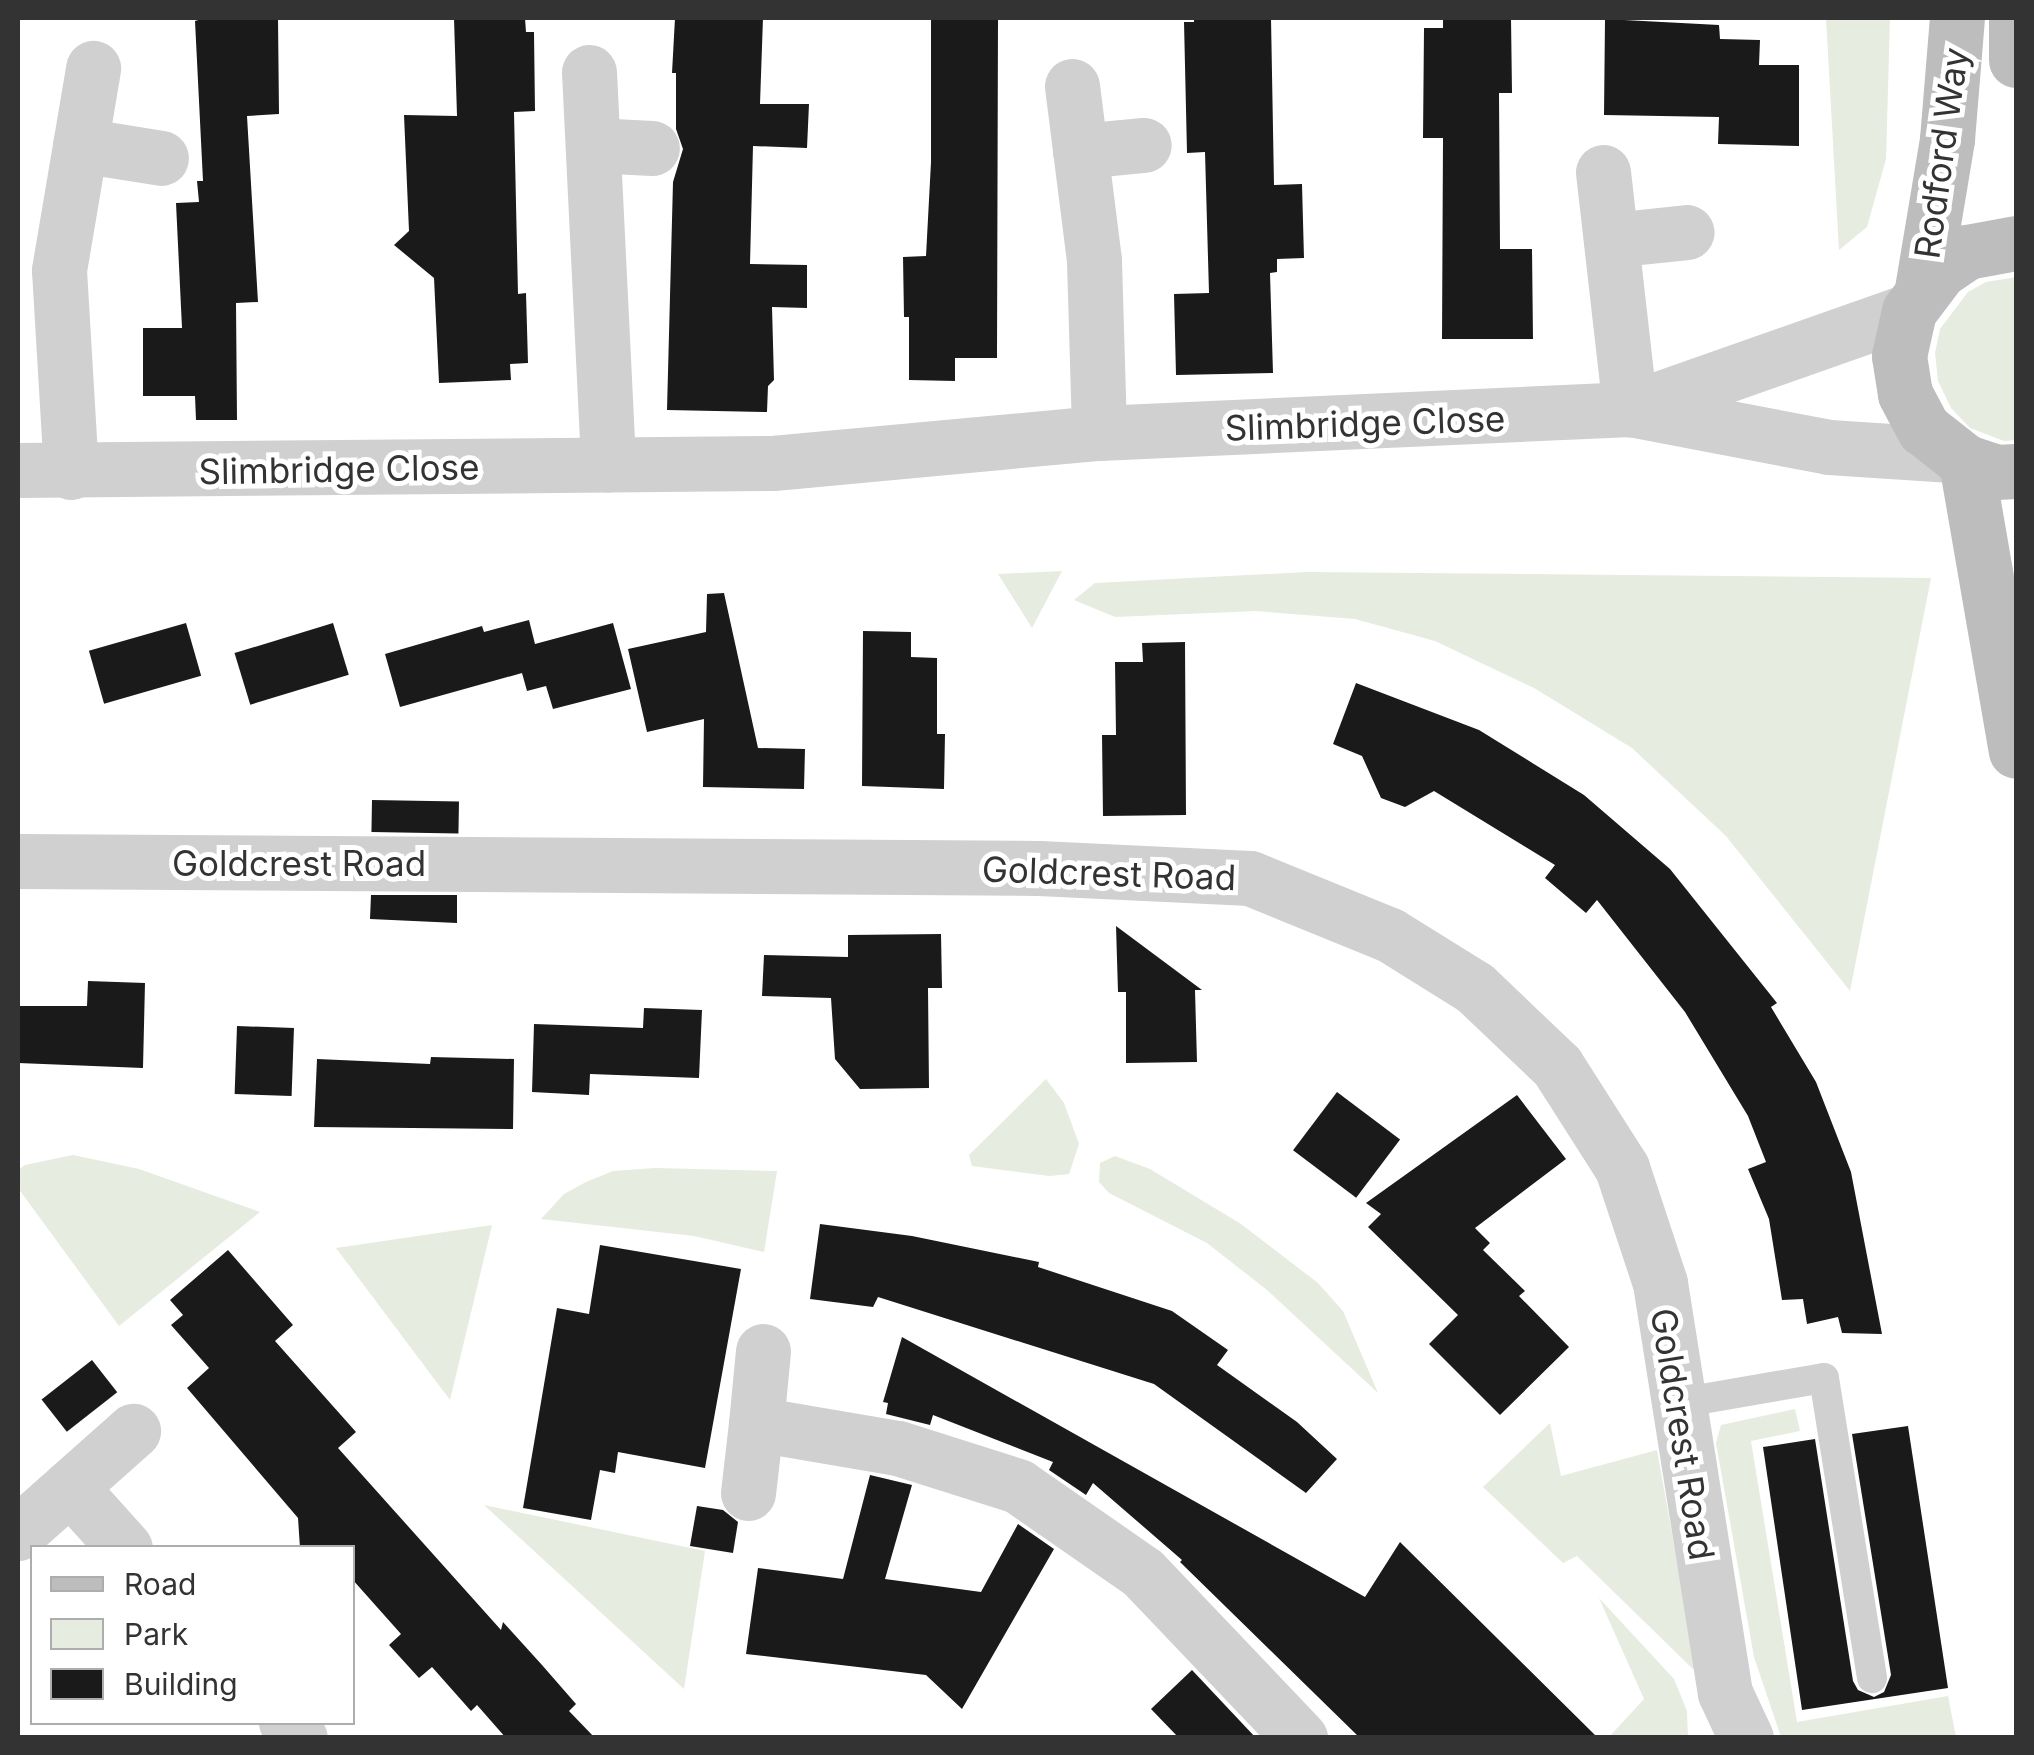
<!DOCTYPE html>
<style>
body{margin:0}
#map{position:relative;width:2034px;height:1755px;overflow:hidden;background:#fff;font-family:Inter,sans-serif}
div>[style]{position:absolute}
.green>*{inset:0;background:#e6ecdf}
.building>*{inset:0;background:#1a1a1a;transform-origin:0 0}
.lane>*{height:30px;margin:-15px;padding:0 15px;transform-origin:15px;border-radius:15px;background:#d0d0d0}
.street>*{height:55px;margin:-27.5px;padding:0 27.5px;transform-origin:27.5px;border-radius:27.5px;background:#d0d0d0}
.secondary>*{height:55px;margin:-27.5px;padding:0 27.5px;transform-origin:27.5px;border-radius:27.5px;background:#bdbdbd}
span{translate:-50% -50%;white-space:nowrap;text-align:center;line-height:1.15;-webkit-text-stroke:10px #fff;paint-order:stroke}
.street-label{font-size:35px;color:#333}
.frame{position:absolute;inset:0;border:20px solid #333;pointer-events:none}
.legend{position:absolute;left:30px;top:1545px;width:325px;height:180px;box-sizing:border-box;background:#fff;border:2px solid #adadad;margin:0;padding:12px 18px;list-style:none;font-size:30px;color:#333}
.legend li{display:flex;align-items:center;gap:20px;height:50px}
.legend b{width:50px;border:2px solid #adadad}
</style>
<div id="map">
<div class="green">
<div style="clip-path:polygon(1826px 18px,1890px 18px,1886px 159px,1867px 227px,1839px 250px)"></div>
<div style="clip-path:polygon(2016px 277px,2016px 440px,2004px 441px,1970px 428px,1951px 408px,1938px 381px,1935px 353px,1940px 329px,1968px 292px,1986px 282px)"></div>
<div style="clip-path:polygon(1062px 571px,1032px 628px,998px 574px)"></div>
<div style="clip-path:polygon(1308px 572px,1931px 578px,1850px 991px,1726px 836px,1632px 748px,1534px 688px,1435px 641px,1355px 619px,1256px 611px,1115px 617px,1074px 600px,1095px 583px)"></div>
<div style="clip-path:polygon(1046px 1079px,1064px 1103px,1079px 1144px,1069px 1174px,1050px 1176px,972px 1166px,969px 1155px)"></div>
<div style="clip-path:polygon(73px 1155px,139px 1169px,260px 1212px,119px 1326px,18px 1188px,18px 1170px,25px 1165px)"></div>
<div style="clip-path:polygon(1115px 1156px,1150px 1169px,1241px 1224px,1318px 1283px,1343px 1311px,1378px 1393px,1267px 1290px,1207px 1243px,1109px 1193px,1099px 1182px,1100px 1163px)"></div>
<div style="clip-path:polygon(655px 1168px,777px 1171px,764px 1252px,694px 1236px,541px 1219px,564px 1194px,586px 1182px,613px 1171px)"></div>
<div style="clip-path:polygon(492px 1225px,450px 1400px,336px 1248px)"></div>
<div style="clip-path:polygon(1795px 1409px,1800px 1431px,1751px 1441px,1797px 1722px,1948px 1696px,1956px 1737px,1781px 1737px,1754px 1657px,1716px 1443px,1721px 1425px)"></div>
<div style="clip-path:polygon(1550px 1423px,1561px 1476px,1657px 1450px,1697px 1673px,1577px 1556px,1563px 1563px,1483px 1487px)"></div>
<div style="clip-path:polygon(484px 1505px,705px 1551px,684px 1689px)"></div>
<div style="clip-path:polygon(1599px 1598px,1674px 1679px,1687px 1711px,1688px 1737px,1609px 1737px,1644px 1699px)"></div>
</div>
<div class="building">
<div style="clip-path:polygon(205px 18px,278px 18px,279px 114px,247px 116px,258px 302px,236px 303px,237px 420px,196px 420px,195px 396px,143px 396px,143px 328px,182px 328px,176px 203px,199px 202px,197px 181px,203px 181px,195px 21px)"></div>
<div style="clip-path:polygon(454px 18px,525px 18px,526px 32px,534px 32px,535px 111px,514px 112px,518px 294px,526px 293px,528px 363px,510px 364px,511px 380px,439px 383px,434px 278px,394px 245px,409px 231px,404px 115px,457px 116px)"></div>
<div style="clip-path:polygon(675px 18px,763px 18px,760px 104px,809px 104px,807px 148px,753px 146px,750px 264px,807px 265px,807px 308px,772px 307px,774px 380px,768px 386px,767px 412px,667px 410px,673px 182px,683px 149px,676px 129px,676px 73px,672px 73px)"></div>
<div style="clip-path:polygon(931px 18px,998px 18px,997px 358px,955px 358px,955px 381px,909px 380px,909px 317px,904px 317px,903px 257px,926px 256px,931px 162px)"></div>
<div style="clip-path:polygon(1194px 18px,1271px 18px,1274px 185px,1302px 184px,1304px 258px,1277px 259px,1277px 272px,1270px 273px,1273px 373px,1176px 375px,1174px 294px,1209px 293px,1205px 152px,1187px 153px,1184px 22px,1194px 22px)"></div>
<div style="clip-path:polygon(1443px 18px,1511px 18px,1512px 93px,1499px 93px,1500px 249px,1532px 249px,1533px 339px,1442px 339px,1443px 138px,1423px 138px,1424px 28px,1443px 28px)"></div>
<div style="clip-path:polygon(1605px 19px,1719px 25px,1720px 39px,1760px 40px,1759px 65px,1799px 65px,1799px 146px,1718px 144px,1719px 117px,1604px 115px)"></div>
<div style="clip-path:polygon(724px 593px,758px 748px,805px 749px,804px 789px,703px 787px,704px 719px,647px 732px,628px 649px,706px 632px,707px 594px)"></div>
<div style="clip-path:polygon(529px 620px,535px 644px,613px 623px,631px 689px,553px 709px,546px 686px,527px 691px,522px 673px,400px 707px,385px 654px,482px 626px,484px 632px)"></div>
<div style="left:186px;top:623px;width:55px;height:101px;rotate:74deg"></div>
<div style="left:333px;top:623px;width:54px;height:103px;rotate:73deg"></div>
<div style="clip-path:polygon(863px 631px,911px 632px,911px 657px,937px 658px,937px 734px,945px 734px,944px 789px,862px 786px)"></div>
<div style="clip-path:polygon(1185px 642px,1186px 815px,1103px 816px,1102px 735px,1116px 735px,1115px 662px,1143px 662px,1142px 643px)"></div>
<div style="clip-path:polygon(1356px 683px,1479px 730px,1584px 795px,1670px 869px,1777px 1003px,1771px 1007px,1816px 1082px,1851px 1172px,1882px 1334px,1842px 1333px,1838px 1317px,1807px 1324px,1803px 1299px,1782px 1300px,1769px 1219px,1748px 1169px,1766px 1162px,1748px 1116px,1685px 1012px,1597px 900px,1586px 913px,1545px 878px,1555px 865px,1434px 791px,1405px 807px,1381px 798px,1362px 756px,1333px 744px)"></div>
<div style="left:372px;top:800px;width:87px;height:32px;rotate:1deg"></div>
<div style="clip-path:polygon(371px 895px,457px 895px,457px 923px,370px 919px)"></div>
<div style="clip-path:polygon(1116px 926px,1202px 990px,1195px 990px,1197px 1062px,1126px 1063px,1126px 992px,1118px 992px)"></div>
<div style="clip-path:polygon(941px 934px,942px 988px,928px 988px,929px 1088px,860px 1089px,835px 1059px,831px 998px,762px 996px,764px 955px,848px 957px,848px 935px)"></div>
<div style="clip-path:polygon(88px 981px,145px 983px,143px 1068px,18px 1063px,18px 1006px,87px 1006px)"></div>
<div style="clip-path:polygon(644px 1008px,702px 1010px,699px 1078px,590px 1074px,589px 1095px,532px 1092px,534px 1024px,643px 1028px)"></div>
<div style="left:237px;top:1026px;width:57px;height:68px;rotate:2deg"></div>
<div style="clip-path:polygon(431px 1057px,514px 1059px,513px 1129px,314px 1127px,317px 1059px,430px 1064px)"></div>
<div style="left:1337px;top:1092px;width:79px;height:73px;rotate:37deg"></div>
<div style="clip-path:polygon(1517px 1095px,1566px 1159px,1475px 1228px,1490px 1243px,1483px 1250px,1525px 1291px,1519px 1296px,1569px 1347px,1500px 1415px,1429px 1344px,1458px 1315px,1368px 1227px,1381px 1214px,1366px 1203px)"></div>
<div style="clip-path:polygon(820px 1224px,912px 1236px,1039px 1262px,1038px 1267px,1172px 1311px,1228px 1350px,1217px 1365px,1297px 1422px,1337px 1459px,1306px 1493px,1154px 1384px,878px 1297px,873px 1307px,810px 1299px)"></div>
<div style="clip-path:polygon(600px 1245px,741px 1269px,705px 1468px,618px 1452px,615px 1473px,600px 1470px,591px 1520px,523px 1508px,557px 1308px,589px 1314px)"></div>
<div style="clip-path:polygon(228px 1250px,293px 1325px,275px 1341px,356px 1432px,338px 1448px,501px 1630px,503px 1622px,542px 1665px,576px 1704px,569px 1711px,595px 1738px,506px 1738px,477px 1705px,471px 1711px,432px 1667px,419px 1678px,389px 1645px,401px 1634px,352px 1579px,352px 1548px,300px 1548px,298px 1518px,187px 1388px,209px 1368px,171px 1325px,183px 1315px,170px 1300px)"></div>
<div style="clip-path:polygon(902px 1337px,1365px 1597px,1400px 1542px,1598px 1738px,1360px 1738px,1180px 1562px,1182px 1560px,1093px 1483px,1086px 1495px,1049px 1470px,1053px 1462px,933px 1415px,930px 1425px,886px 1414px,888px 1403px,883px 1402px)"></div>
<div style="left:92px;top:1360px;width:41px;height:64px;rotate:52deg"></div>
<div style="clip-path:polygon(1908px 1426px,1948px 1688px,1802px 1710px,1763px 1447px,1815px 1439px,1853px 1681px,1858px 1690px,1874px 1697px,1884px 1692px,1891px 1675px,1852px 1434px)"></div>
<div style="clip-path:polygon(870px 1475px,912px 1485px,885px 1579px,981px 1592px,1018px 1524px,1054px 1549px,962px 1709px,926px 1675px,746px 1654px,758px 1568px,843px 1579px)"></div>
<div style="clip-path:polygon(697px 1506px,723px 1510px,738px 1522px,733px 1553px,690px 1546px)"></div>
<div style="clip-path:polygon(1192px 1670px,1256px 1738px,1179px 1738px,1151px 1709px)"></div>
</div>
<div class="lane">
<div style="left:1679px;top:1403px;width:147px;rotate:-9.8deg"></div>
<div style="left:1824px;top:1378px;width:304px;rotate:80.9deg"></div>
</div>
<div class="street">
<div style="left:589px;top:72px;width:393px;rotate:87.2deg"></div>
<div style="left:1072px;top:86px;width:176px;rotate:82.8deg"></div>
<div style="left:1094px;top:261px;width:172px;rotate:88.3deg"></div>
<div style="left:80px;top:145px;width:82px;rotate:9.1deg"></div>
<div style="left:593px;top:145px;width:59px;rotate:2.9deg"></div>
<div style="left:1080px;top:151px;width:64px;rotate:-5.4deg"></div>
<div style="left:1603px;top:172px;width:239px;rotate:83.5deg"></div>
<div style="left:1611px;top:240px;width:76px;rotate:-6deg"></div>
<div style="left:1633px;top:408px;width:293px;rotate:-19.4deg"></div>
<div style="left:18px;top:470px;width:755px;rotate:-0.53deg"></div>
<div style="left:773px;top:463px;width:327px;rotate:-5.3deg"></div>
<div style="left:1099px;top:433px;width:532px;rotate:-2.59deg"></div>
<div style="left:1630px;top:409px;width:203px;rotate:10.8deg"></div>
<div style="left:1829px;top:447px;width:123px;rotate:3.7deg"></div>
<div style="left:71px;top:472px;width:202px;rotate:-93.4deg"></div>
<div style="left:59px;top:270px;width:205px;rotate:-80.4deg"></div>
<div style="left:18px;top:861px;width:1021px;rotate:0.39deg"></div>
<div style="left:1039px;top:868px;width:211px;rotate:2.7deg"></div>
<div style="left:1250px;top:878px;width:151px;rotate:22.2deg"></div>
<div style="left:1390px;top:935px;width:100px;rotate:31.9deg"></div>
<div style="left:1475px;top:988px;width:113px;rotate:43.6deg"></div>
<div style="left:1557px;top:1066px;width:121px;rotate:57.5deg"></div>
<div style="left:1622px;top:1168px;width:121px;rotate:71.7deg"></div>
<div style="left:1660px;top:1283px;width:415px;rotate:81deg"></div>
<div style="left:1725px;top:1693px;width:50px;rotate:65deg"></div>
<div style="left:763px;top:1351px;width:73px;rotate:95.5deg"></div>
<div style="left:756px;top:1424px;width:144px;rotate:9.6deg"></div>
<div style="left:898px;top:1448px;width:126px;rotate:17.6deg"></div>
<div style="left:1018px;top:1486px;width:152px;rotate:34.8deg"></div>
<div style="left:1143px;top:1573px;width:228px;rotate:46.4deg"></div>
<div style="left:70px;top:1487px;width:82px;rotate:48deg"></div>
<div style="left:748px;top:1493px;width:69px;rotate:-83.4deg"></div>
<div style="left:18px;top:1533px;width:154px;rotate:-41.6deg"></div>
<div style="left:286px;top:1722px;width:21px;rotate:49deg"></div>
</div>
<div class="secondary">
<div style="left:2016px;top:18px;width:42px;rotate:90deg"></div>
<div style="left:2016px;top:243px;width:50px;rotate:169.6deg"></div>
<div style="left:1967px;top:252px;width:32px;rotate:146deg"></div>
<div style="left:1940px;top:270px;width:51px;rotate:127.1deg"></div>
<div style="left:1909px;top:311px;width:46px;rotate:102.5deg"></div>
<div style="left:1899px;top:356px;width:38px;rotate:81deg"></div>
<div style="left:1905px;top:394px;width:40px;rotate:62deg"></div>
<div style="left:1924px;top:429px;width:53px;rotate:38.2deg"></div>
<div style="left:1966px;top:462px;width:32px;rotate:18deg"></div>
<div style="left:1996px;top:472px;width:20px;rotate:-3deg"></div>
<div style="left:1922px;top:289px;width:152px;rotate:-80.5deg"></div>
<div style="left:1947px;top:139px;width:121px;rotate:-85.3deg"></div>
<div style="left:1966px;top:462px;width:293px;rotate:80.2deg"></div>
</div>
<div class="street-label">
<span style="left:1941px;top:153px;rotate:-82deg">Rodford Way</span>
<span style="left:1365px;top:423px;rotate:-2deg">Slimbridge Close</span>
<span style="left:339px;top:469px;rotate:-1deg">Slimbridge Close</span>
<span style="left:299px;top:863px">Goldcrest Road</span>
<span style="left:1109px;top:873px;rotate:2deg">Goldcrest Road</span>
<span style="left:1683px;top:1434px;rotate:81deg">Goldcrest Road</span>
</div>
<div class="frame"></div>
<ul class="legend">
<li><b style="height:12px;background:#bdbdbd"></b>Road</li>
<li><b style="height:28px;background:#e6ecdf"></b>Park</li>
<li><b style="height:28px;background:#1a1a1a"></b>Building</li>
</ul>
</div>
